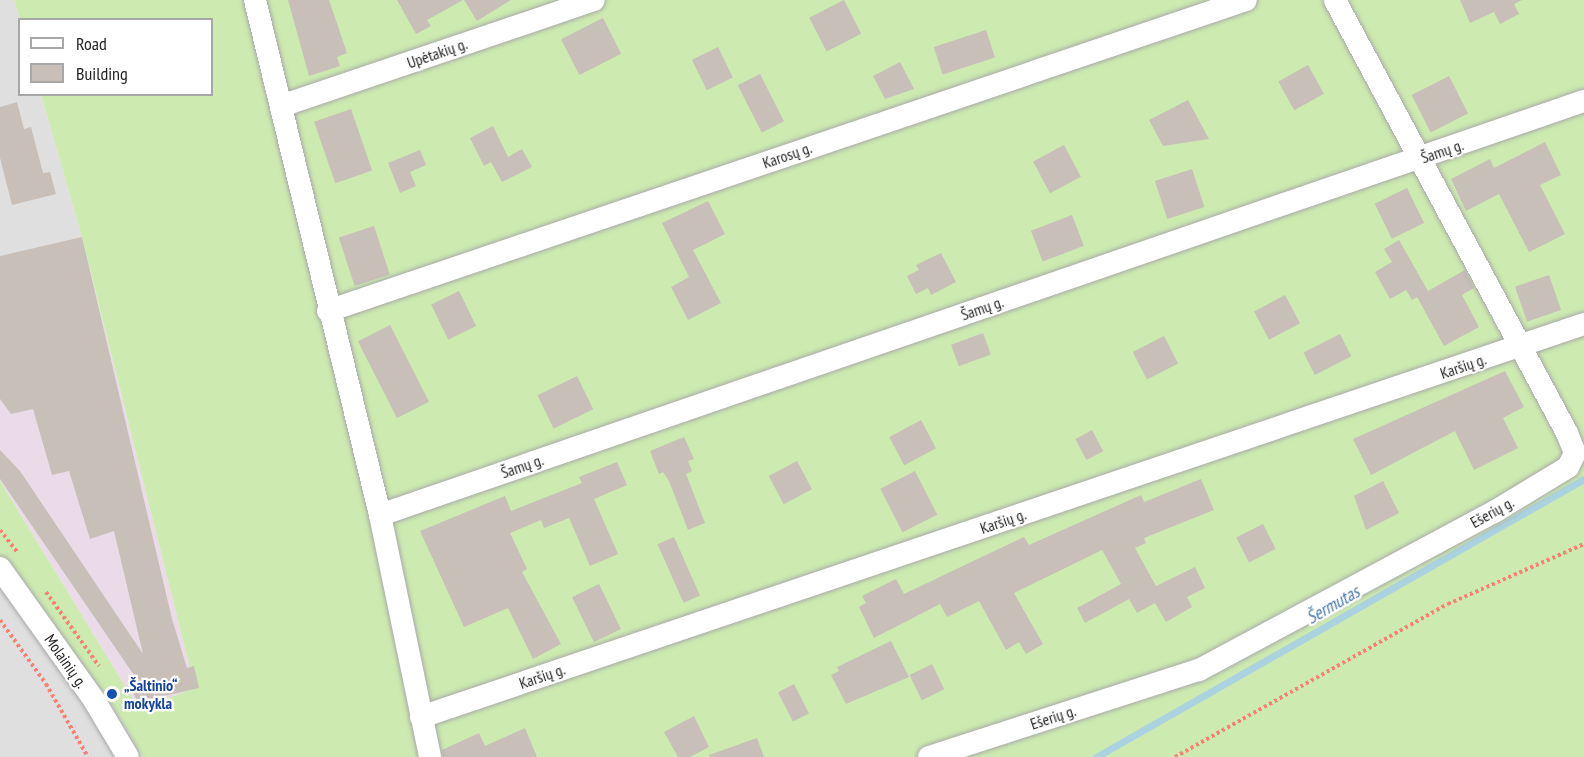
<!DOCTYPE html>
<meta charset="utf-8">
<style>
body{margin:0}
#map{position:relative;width:1584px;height:757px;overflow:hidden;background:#f2efe9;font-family:"PT Sans Narrow",sans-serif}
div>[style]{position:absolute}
.residential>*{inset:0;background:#e0dfdf}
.industrial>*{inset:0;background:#ebdbe8}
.grass>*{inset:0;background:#cdebb0}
.stream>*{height:7px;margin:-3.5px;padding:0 3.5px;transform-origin:3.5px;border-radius:3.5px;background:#aad3df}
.building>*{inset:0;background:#c7bfb8;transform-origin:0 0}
.path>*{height:4px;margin-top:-2px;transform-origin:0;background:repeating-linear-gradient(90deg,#fa8072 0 3px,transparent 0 6px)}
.roads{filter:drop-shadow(0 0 2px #a9a9a9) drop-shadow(0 0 2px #a9a9a9)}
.street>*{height:22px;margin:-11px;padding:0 11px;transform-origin:11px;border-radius:11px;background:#fff}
.dots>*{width:16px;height:16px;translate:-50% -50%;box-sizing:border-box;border:3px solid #fff;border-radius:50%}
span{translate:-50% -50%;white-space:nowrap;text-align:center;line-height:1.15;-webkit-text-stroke:4.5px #fff;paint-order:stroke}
.street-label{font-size:16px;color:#222}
.transit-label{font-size:16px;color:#164399;font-weight:700}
.left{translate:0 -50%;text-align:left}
.water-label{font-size:18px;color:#4a7aab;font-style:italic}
.legend{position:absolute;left:18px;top:18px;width:195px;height:78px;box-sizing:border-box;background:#fff;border:2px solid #a7a7a7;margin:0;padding:8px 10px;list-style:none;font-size:18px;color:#222}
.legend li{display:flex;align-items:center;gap:12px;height:30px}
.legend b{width:30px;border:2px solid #a7a7a7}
</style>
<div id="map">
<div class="residential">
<div style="clip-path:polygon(0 0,14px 0,20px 19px,20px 94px,41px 95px,82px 237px,0 257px)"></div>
<div style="clip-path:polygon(0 568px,94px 700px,106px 695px,143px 757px,0 757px)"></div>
</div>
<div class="industrial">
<div style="clip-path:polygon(82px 237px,195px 688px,139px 709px,0 481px,0 257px)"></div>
</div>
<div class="grass">
<div style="clip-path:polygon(14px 0,1584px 0,1584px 757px,143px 757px,106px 695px,94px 700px,0 568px,0 481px,139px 709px,195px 688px,82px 237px,41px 95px,212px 94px,212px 20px,20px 19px)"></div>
</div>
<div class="stream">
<div style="left:1096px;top:757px;width:562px;rotate:-29.67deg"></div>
</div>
<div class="building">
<div style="clip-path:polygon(288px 0,329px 0,347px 53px,337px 57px,340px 66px,309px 76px)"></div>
<div style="clip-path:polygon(397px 0,463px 0,427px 20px,431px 26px,416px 34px)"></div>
<div style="clip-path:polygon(464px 0,511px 0,477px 21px)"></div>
<div style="left:844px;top:0;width:38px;height:39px;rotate:63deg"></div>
<div style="clip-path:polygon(1460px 0,1522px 0,1514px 4px,1519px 14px,1500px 24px,1494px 12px,1470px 23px)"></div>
<div style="left:603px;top:18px;width:40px;height:47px;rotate:63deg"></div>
<div style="left:986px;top:30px;width:29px;height:55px;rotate:72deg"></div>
<div style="left:718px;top:47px;width:34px;height:29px;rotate:64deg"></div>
<div style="clip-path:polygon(900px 62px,914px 89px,885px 99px,873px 76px)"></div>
<div style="left:1308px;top:65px;width:33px;height:34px;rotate:61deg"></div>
<div style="left:760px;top:74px;width:53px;height:25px;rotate:63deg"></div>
<div style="left:1449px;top:76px;width:42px;height:42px;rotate:63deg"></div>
<div style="clip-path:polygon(1188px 100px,1209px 139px,1163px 146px,1149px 120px)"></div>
<div style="clip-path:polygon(17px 102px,24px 129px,31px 127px,43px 173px,50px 172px,56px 194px,12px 205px,0 158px,0 107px)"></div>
<div style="left:351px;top:109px;width:65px;height:39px;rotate:71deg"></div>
<div style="clip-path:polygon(493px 126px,508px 157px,522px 149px,532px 167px,502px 182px,491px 162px,484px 166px,470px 138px)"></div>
<div style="clip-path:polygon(1545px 142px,1561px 175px,1540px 185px,1565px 234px,1529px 252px,1499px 194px,1466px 211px,1451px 179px,1490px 159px,1494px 168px)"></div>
<div style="left:1064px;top:145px;width:36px;height:35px;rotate:62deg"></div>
<div style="clip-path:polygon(420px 150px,426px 165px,410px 172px,416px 186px,400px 193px,388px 163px)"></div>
<div style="left:1192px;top:169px;width:40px;height:39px;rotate:72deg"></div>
<div style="left:1407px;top:188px;width:39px;height:36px;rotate:64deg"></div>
<div style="clip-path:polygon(708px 201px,725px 234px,693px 250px,721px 303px,688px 320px,671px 287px,689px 277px,662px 223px)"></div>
<div style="left:1072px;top:215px;width:33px;height:44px;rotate:69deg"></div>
<div style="left:374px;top:226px;width:51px;height:37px;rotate:72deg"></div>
<div style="clip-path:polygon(82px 237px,172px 619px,187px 668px,194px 666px,199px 688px,138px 702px,128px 684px,136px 678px,0 479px,0 450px,20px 471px,143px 654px,114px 531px,90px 539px,69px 471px,52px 475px,33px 409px,11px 414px,0 399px,0 256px)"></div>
<div style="clip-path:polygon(1399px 240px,1428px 291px,1465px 270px,1474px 288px,1462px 295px,1479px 327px,1444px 346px,1417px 297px,1412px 300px,1406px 290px,1390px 299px,1375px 272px,1392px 262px,1384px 249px)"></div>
<div style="clip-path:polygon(941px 253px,956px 282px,931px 295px,928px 288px,916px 294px,907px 276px,919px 270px,916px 265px)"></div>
<div style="left:1549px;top:275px;width:37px;height:36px;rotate:71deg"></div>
<div style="left:459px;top:291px;width:39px;height:31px;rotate:64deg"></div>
<div style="left:1285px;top:295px;width:32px;height:35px;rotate:62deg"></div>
<div style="left:390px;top:325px;width:86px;height:36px;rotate:63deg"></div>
<div style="left:983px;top:333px;width:23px;height:34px;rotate:70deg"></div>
<div style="left:1340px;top:334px;width:25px;height:41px;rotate:63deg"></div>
<div style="left:1164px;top:336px;width:31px;height:35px;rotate:63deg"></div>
<div style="clip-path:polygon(1505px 371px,1524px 407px,1503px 418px,1518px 448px,1474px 470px,1455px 431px,1371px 475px,1353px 439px)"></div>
<div style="left:577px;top:376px;width:37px;height:44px;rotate:64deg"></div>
<div style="left:921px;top:420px;width:32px;height:36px;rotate:62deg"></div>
<div style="left:1092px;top:430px;width:24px;height:19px;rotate:62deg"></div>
<div style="clip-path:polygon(684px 437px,694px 459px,688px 461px,692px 471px,686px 474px,705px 523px,688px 530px,669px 481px,663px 472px,659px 474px,650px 451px)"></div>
<div style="left:797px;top:461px;width:32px;height:32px;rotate:62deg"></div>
<div style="clip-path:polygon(617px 462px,627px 485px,594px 499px,618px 554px,590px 566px,569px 518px,544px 528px,541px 520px,510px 533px,527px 569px,522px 572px,561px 644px,533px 659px,508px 608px,464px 627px,420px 531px,505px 496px,511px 511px,582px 483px,579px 477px)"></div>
<div style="left:915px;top:471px;width:49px;height:39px;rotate:63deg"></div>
<div style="clip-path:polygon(1201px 479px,1214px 510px,1144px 538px,1146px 543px,1135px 548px,1156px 586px,1195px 567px,1205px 588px,1187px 597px,1192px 607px,1166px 622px,1155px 603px,1137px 613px,1129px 599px,1085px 623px,1077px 608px,1121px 584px,1102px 550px,1014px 593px,1043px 644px,1026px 654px,1019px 642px,1006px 650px,979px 601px,947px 617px,940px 604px,874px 638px,859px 607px,866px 603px,862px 596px,896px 579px,904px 594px,1024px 537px,1029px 545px,1141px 495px,1144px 502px)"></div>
<div style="clip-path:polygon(1383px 481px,1399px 513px,1366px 530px,1354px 496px)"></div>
<div style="left:1263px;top:524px;width:28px;height:30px;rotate:63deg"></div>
<div style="left:674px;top:537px;width:64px;height:18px;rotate:66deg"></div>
<div style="left:599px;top:584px;width:50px;height:30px;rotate:64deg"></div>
<div style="clip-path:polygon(891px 641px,909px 677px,846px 704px,831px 675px,839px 671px,837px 667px)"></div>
<div style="left:932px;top:664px;width:28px;height:25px;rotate:64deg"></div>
<div style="left:794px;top:684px;width:33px;height:18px;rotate:63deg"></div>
<div style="clip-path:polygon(694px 716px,709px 747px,690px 757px,678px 757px,664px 732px)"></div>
<div style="clip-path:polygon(525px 728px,537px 757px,443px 757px,442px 750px,479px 733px,485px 746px)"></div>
<div style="clip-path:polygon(757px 738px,764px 757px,710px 757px,709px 755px)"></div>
</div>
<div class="path">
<div style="left:0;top:530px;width:28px;rotate:52deg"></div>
<div style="left:46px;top:592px;width:91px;rotate:54.4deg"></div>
<div style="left:0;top:620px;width:79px;rotate:54.3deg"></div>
<div style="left:46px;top:684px;width:84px;rotate:60.1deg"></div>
<div style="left:1175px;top:757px;width:313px;rotate:-29.3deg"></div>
<div style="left:1448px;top:604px;width:149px;rotate:-23.8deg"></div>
</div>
<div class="roads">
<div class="street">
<div style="left:255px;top:0;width:530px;rotate:76.36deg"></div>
<div style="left:380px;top:515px;width:247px;rotate:78.3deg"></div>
<div style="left:281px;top:106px;width:330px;rotate:-18.7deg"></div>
<div style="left:328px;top:311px;width:969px;rotate:-18.72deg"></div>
<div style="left:380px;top:515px;width:1273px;rotate:-18.98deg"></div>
<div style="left:0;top:568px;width:162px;rotate:54.5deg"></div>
<div style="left:94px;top:700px;width:66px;rotate:59.2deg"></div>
<div style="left:421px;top:717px;width:1228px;rotate:-18.67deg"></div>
<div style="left:929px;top:757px;width:284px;rotate:-17.9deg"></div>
<div style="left:1199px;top:670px;width:335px;rotate:-28.2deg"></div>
<div style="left:1494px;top:512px;width:87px;rotate:-31.3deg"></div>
<div style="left:1568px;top:467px;width:16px;rotate:-63deg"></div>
<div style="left:1575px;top:453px;width:22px;rotate:-112deg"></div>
<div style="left:1567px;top:433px;width:491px;rotate:-118.2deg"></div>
</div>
</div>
<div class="dots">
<div style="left:112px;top:694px;background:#1a4fb4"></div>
</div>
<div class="street-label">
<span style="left:437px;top:53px;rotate:-19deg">Upėtakių g.</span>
<span style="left:1442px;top:151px;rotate:-19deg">Šamų g.</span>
<span style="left:787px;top:155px;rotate:-19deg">Karosų g.</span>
<span style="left:982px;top:308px;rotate:-19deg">Šamų g.</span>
<span style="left:1463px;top:366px;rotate:-19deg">Karšių g.</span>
<span style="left:522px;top:466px;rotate:-19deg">Šamų g.</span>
<span style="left:1492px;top:512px;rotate:-29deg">Ešerių g.</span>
<span style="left:1003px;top:521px;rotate:-19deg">Karšių g.</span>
<span style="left:66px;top:661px;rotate:55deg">Molainių g.</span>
<span style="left:542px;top:676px;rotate:-19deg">Karšių g.</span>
<span style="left:1053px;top:717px;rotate:-18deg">Ešerių g.</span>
</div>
<div class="transit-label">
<span class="left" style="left:124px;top:694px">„Šaltinio“<br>mokykla</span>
</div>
<div class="water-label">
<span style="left:1333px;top:605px;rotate:-30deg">Šermutas</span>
</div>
<ul class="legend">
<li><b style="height:8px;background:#fff"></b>Road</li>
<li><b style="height:16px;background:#c7bfb8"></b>Building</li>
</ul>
</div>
